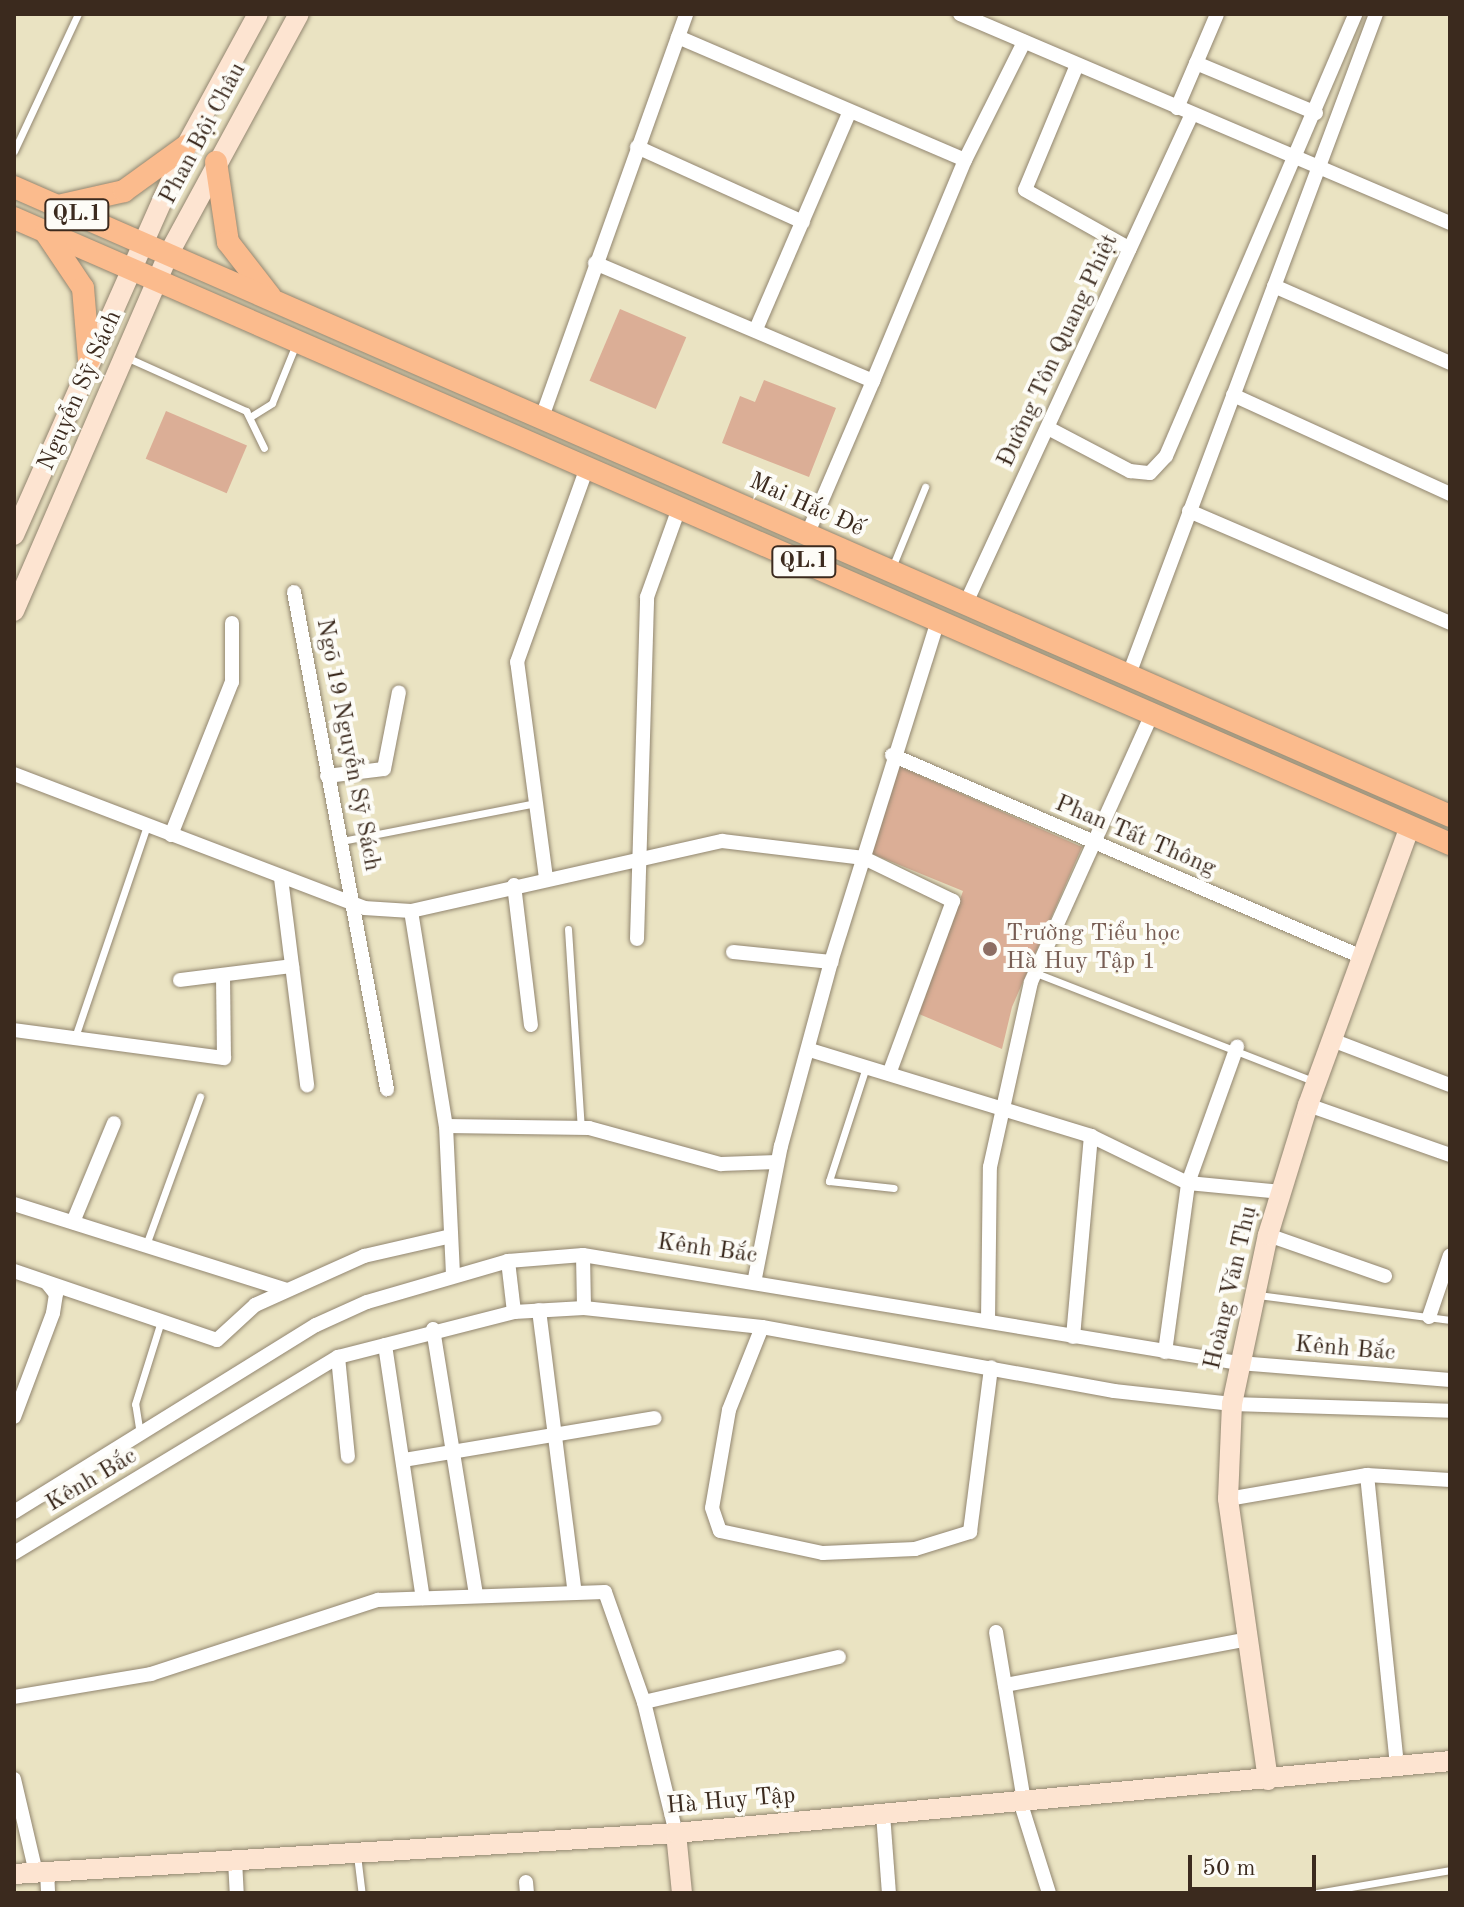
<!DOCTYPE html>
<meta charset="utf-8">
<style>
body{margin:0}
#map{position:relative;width:1464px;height:1907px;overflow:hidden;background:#eae3c2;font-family:"Old Standard TT",serif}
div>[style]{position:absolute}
.building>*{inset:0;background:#dbae96;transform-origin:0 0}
.roads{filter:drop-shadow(0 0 2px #928670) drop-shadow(0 0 2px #928670)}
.lane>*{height:7px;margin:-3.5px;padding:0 3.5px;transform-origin:3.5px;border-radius:3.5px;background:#fff}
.street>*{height:14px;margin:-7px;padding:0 7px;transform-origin:7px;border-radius:7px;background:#fff}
.secondary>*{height:20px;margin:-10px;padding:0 10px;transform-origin:10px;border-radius:10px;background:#fde4d1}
.primary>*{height:22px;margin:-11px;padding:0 11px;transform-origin:11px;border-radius:11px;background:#fbbb8d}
.dots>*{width:22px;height:22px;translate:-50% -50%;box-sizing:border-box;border:4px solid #fdfcf7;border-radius:50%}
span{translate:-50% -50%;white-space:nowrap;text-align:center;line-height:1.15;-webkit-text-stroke:8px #fdfcf7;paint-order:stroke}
.shield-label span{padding:2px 6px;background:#fdfcf7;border:2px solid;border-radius:6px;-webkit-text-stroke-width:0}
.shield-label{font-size:22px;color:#3b2a1e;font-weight:700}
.street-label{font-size:24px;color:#3b2a1e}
.education-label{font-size:24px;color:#785e54}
.left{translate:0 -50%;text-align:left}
.frame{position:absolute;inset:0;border:16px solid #3b2a1e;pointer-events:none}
.scale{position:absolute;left:1188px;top:1855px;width:128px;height:36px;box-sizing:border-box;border:4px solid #3b2a1e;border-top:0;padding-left:10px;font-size:24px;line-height:28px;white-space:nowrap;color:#3b2a1e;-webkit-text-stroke:6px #fdfcf7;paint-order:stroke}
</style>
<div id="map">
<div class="building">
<div style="left:620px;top:309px;width:72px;height:78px;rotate:23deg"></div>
<div style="clip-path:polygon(764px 380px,836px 408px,809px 477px,722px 443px,740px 396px,755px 402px)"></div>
<div style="left:166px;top:411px;width:88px;height:52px;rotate:23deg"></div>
<div style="clip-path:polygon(896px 765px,1082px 847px,1012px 1007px,1002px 1049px,919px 1014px,963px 891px,870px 853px)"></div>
</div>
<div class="roads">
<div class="lane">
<div style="left:14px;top:151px;width:151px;rotate:-65deg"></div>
<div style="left:126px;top:357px;width:132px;rotate:24.2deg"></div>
<div style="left:246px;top:411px;width:41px;rotate:64.1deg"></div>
<div style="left:250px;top:417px;width:26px;rotate:-32deg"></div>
<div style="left:272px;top:403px;width:64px;rotate:-67.9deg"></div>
<div style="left:891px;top:570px;width:90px;rotate:-67.7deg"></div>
<div style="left:342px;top:841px;width:198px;rotate:-11.1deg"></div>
<div style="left:568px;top:929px;width:199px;rotate:86.3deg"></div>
<div style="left:1036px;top:973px;width:300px;rotate:21.3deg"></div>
<div style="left:75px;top:1037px;width:223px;rotate:-71.2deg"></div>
<div style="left:866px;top:1067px;width:120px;rotate:108deg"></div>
<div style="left:829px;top:1181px;width:65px;rotate:6.1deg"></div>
<div style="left:146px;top:1245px;width:158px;rotate:-70deg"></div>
<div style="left:1258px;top:1295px;width:194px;rotate:7.4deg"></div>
<div style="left:140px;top:1434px;width:30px;rotate:-99deg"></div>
<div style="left:135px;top:1404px;width:87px;rotate:-72.6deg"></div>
<div style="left:357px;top:1855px;width:38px;rotate:83deg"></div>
<div style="left:1316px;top:1893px;width:136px;rotate:-9.7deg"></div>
</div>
<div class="street">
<div style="left:960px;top:14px;width:533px;rotate:23.1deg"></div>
<div style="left:678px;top:37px;width:312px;rotate:23.2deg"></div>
<div style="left:1196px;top:63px;width:130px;rotate:22.6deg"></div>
<div style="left:1077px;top:65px;width:135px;rotate:112.6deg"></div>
<div style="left:1025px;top:190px;width:120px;rotate:29.3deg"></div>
<div style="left:1177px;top:108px;width:102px;rotate:-66.9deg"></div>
<div style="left:637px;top:147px;width:182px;rotate:24.3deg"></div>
<div style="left:595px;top:263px;width:302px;rotate:23deg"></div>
<div style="left:873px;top:381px;width:239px;rotate:-67.4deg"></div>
<div style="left:965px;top:160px;width:132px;rotate:-63.4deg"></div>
<div style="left:1274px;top:286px;width:192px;rotate:23.6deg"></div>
<div style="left:756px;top:329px;width:237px;rotate:-66.7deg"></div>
<div style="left:1233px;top:395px;width:239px;rotate:24.5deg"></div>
<div style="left:542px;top:417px;width:428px;rotate:-70.3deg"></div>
<div style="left:1048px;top:428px;width:93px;rotate:27.7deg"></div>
<div style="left:1130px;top:471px;width:20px;rotate:6deg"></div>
<div style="left:1150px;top:473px;width:23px;rotate:-47deg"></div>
<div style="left:1166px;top:456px;width:481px;rotate:-66.8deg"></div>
<div style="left:1189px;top:511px;width:284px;rotate:23.2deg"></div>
<div style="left:807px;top:535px;width:168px;rotate:-66.8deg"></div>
<div style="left:294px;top:592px;width:506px;rotate:79.4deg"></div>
<div style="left:965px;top:605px;width:541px;rotate:-65.19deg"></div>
<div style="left:1128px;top:677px;width:708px;rotate:-69.49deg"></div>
<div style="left:892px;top:755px;width:512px;rotate:23.26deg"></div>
<div style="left:14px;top:774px;width:375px;rotate:20.9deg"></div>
<div style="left:364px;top:908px;width:47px;rotate:3.7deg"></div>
<div style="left:411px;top:911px;width:319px;rotate:-12.7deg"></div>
<div style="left:722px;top:841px;width:143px;rotate:6.8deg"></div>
<div style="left:864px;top:858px;width:99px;rotate:25.8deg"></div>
<div style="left:953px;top:901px;width:184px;rotate:110.3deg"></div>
<div style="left:327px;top:776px;width:57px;rotate:-7deg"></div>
<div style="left:384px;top:769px;width:78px;rotate:-79deg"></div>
<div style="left:171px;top:835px;width:165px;rotate:-68.3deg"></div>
<div style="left:232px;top:682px;width:59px;rotate:-90deg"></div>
<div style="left:281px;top:878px;width:209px;rotate:82.8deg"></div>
<div style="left:546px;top:878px;width:218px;rotate:-97.6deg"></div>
<div style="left:517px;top:662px;width:206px;rotate:-70.2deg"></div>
<div style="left:514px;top:885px;width:141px;rotate:83.1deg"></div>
<div style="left:411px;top:911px;width:218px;rotate:80.8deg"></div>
<div style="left:446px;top:1126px;width:148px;rotate:87.3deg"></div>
<div style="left:637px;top:939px;width:342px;rotate:-88.3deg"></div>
<div style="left:647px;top:597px;width:95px;rotate:-70.2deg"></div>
<div style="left:733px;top:952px;width:99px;rotate:5.8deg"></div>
<div style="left:180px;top:980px;width:113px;rotate:-7.1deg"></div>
<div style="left:14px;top:1030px;width:212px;rotate:7.6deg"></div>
<div style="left:224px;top:1058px;width:83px;rotate:-90.7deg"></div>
<div style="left:1332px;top:1040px;width:126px;rotate:20.9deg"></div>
<div style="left:810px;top:1050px;width:294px;rotate:17deg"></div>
<div style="left:1091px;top:1136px;width:108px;rotate:25.9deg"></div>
<div style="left:1188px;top:1183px;width:94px;rotate:5.5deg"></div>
<div style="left:1308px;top:1105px;width:151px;rotate:19.4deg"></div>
<div style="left:446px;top:1126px;width:143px;rotate:0.8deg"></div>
<div style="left:589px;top:1128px;width:137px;rotate:15.3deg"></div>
<div style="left:721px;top:1164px;width:56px;rotate:-2deg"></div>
<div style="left:14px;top:1204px;width:286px;rotate:17.5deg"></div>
<div style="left:73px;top:1222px;width:107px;rotate:-67.5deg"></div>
<div style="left:1268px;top:1235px;width:124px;rotate:19.3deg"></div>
<div style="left:583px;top:1255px;width:53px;rotate:88.9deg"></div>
<div style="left:508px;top:1261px;width:51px;rotate:83.3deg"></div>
<div style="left:14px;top:1271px;width:214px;rotate:18.8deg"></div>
<div style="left:217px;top:1340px;width:52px;rotate:-42.6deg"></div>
<div style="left:255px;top:1305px;width:120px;rotate:-24.2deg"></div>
<div style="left:364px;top:1256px;width:89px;rotate:-12.9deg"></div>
<div style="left:755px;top:1278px;width:135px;rotate:-78.9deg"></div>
<div style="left:781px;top:1146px;width:191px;rotate:-74.8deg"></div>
<div style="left:831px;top:962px;width:357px;rotate:-72.6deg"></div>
<div style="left:539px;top:1310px;width:281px;rotate:82.8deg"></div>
<div style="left:1429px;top:1317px;width:65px;rotate:-71.3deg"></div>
<div style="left:988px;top:1321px;width:154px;rotate:-89.3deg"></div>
<div style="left:990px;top:1167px;width:189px;rotate:-77.5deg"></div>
<div style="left:1031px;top:982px;width:294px;rotate:-65.7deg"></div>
<div style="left:762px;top:1327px;width:89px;rotate:111.7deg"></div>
<div style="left:729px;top:1410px;width:99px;rotate:99.8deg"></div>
<div style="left:712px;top:1508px;width:24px;rotate:71deg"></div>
<div style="left:720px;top:1531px;width:105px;rotate:12.1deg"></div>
<div style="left:823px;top:1553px;width:92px;rotate:-2.5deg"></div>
<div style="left:915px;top:1549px;width:58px;rotate:-17.2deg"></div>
<div style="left:970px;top:1532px;width:166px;rotate:-82.7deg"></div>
<div style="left:433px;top:1329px;width:269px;rotate:80.8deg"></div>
<div style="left:1073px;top:1337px;width:202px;rotate:-84.9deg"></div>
<div style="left:385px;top:1345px;width:256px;rotate:81.5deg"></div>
<div style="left:1165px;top:1352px;width:171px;rotate:-82.2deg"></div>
<div style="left:1188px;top:1183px;width:145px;rotate:-70.2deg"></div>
<div style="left:338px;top:1357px;width:100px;rotate:84.3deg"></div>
<div style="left:14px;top:1417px;width:111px;rotate:-69.4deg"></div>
<div style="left:53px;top:1313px;width:19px;rotate:-81deg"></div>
<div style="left:56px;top:1294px;width:14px;rotate:-129deg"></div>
<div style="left:404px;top:1460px;width:254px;rotate:-9.5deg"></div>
<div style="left:1367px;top:1475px;width:294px;rotate:84.1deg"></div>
<div style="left:1228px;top:1499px;width:141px;rotate:-9.8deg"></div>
<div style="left:1367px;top:1475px;width:83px;rotate:3.4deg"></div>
<div style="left:14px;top:1512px;width:355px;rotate:-31.8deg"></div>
<div style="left:316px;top:1325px;width:56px;rotate:-24.3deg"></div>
<div style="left:367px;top:1302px;width:147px;rotate:-16.2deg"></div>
<div style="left:508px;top:1261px;width:75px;rotate:-4.6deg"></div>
<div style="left:583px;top:1255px;width:665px;rotate:9.35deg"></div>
<div style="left:1239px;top:1363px;width:212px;rotate:4.6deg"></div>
<div style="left:14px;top:1553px;width:379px;rotate:-31.2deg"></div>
<div style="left:338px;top:1357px;width:182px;rotate:-14.3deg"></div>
<div style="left:514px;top:1312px;width:70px;rotate:-3.3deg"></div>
<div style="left:584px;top:1308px;width:179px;rotate:6.1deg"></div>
<div style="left:762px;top:1327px;width:358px;rotate:10.3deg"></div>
<div style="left:1114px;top:1391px;width:119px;rotate:6.3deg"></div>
<div style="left:1232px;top:1404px;width:218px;rotate:1.8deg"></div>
<div style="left:996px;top:1632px;width:171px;rotate:80.6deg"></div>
<div style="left:1005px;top:1685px;width:247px;rotate:-10.7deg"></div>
<div style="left:14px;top:1697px;width:139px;rotate:-9.5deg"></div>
<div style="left:151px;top:1674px;width:239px;rotate:-18.1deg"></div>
<div style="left:378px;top:1600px;width:227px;rotate:-2deg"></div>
<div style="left:605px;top:1592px;width:117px;rotate:70.5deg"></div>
<div style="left:644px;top:1702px;width:135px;rotate:76.3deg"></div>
<div style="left:644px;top:1702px;width:200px;rotate:-13deg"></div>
<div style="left:14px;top:1779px;width:97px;rotate:76.8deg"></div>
<div style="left:1020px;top:1801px;width:96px;rotate:72.5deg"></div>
<div style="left:883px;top:1814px;width:79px;rotate:85.7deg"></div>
<div style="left:235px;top:1860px;width:33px;rotate:87deg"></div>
<div style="left:47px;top:1872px;width:21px;rotate:87deg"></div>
<div style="left:526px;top:1882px;width:11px;rotate:85deg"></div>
</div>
<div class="secondary">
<div style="left:14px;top:535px;width:425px;rotate:-66.1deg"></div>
<div style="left:186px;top:146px;width:150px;rotate:-61.4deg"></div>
<div style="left:14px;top:611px;width:388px;rotate:-66.6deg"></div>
<div style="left:168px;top:255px;width:274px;rotate:-61.5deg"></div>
<div style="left:1268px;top:1780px;width:284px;rotate:-98.1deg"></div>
<div style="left:1228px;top:1499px;width:95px;rotate:-87.6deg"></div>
<div style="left:1232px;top:1404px;width:173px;rotate:-78deg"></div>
<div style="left:1268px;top:1235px;width:136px;rotate:-72.9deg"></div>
<div style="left:1308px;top:1105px;width:296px;rotate:-69.9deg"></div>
<div style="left:676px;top:1833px;width:60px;rotate:84.3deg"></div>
<div style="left:14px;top:1874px;width:663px;rotate:-3.54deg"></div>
<div style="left:676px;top:1833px;width:777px;rotate:-5.31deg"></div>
</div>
<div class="primary">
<div style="left:216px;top:162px;width:81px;rotate:81.5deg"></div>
<div style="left:228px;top:242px;width:68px;rotate:52.1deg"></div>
<div style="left:14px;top:187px;width:1568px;rotate:23.65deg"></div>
<div style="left:58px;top:206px;width:68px;rotate:-12.8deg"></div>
<div style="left:124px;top:191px;width:77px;rotate:-36deg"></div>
<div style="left:14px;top:218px;width:1567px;rotate:23.55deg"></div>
<div style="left:46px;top:233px;width:66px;rotate:56.1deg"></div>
<div style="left:83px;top:288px;width:72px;rotate:85.2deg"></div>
</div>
</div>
<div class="dots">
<div style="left:990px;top:949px;background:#8d6e63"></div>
</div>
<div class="shield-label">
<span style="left:77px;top:215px">QL.1</span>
<span style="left:804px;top:562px">QL.1</span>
</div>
<div class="street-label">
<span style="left:204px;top:134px;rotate:-62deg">Phan Bội Châu</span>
<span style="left:1059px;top:351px;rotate:-65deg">Đường Tôn Quang Phiệt</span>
<span style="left:81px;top:391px;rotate:-66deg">Nguyễn Sỹ Sách</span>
<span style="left:806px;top:506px;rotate:24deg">Mai Hắc Đế</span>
<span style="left:347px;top:745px;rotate:79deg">Ngõ 19 Nguyễn Sỹ Sách</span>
<span style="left:1135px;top:837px;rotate:23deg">Phan Tất Thông</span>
<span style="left:707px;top:1250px;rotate:8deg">Kênh Bắc</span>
<span style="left:1232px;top:1288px;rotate:-77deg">Hoàng Văn Thụ</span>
<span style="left:1345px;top:1350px;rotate:5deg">Kênh Bắc</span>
<span style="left:92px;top:1481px;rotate:-31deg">Kênh Bắc</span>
<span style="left:731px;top:1802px;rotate:-5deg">Hà Huy Tập</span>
</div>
<div class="education-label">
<span class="left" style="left:1006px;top:949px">Trường Tiểu học<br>Hà Huy Tập 1</span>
</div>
<div class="frame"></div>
<div class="scale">50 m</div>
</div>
